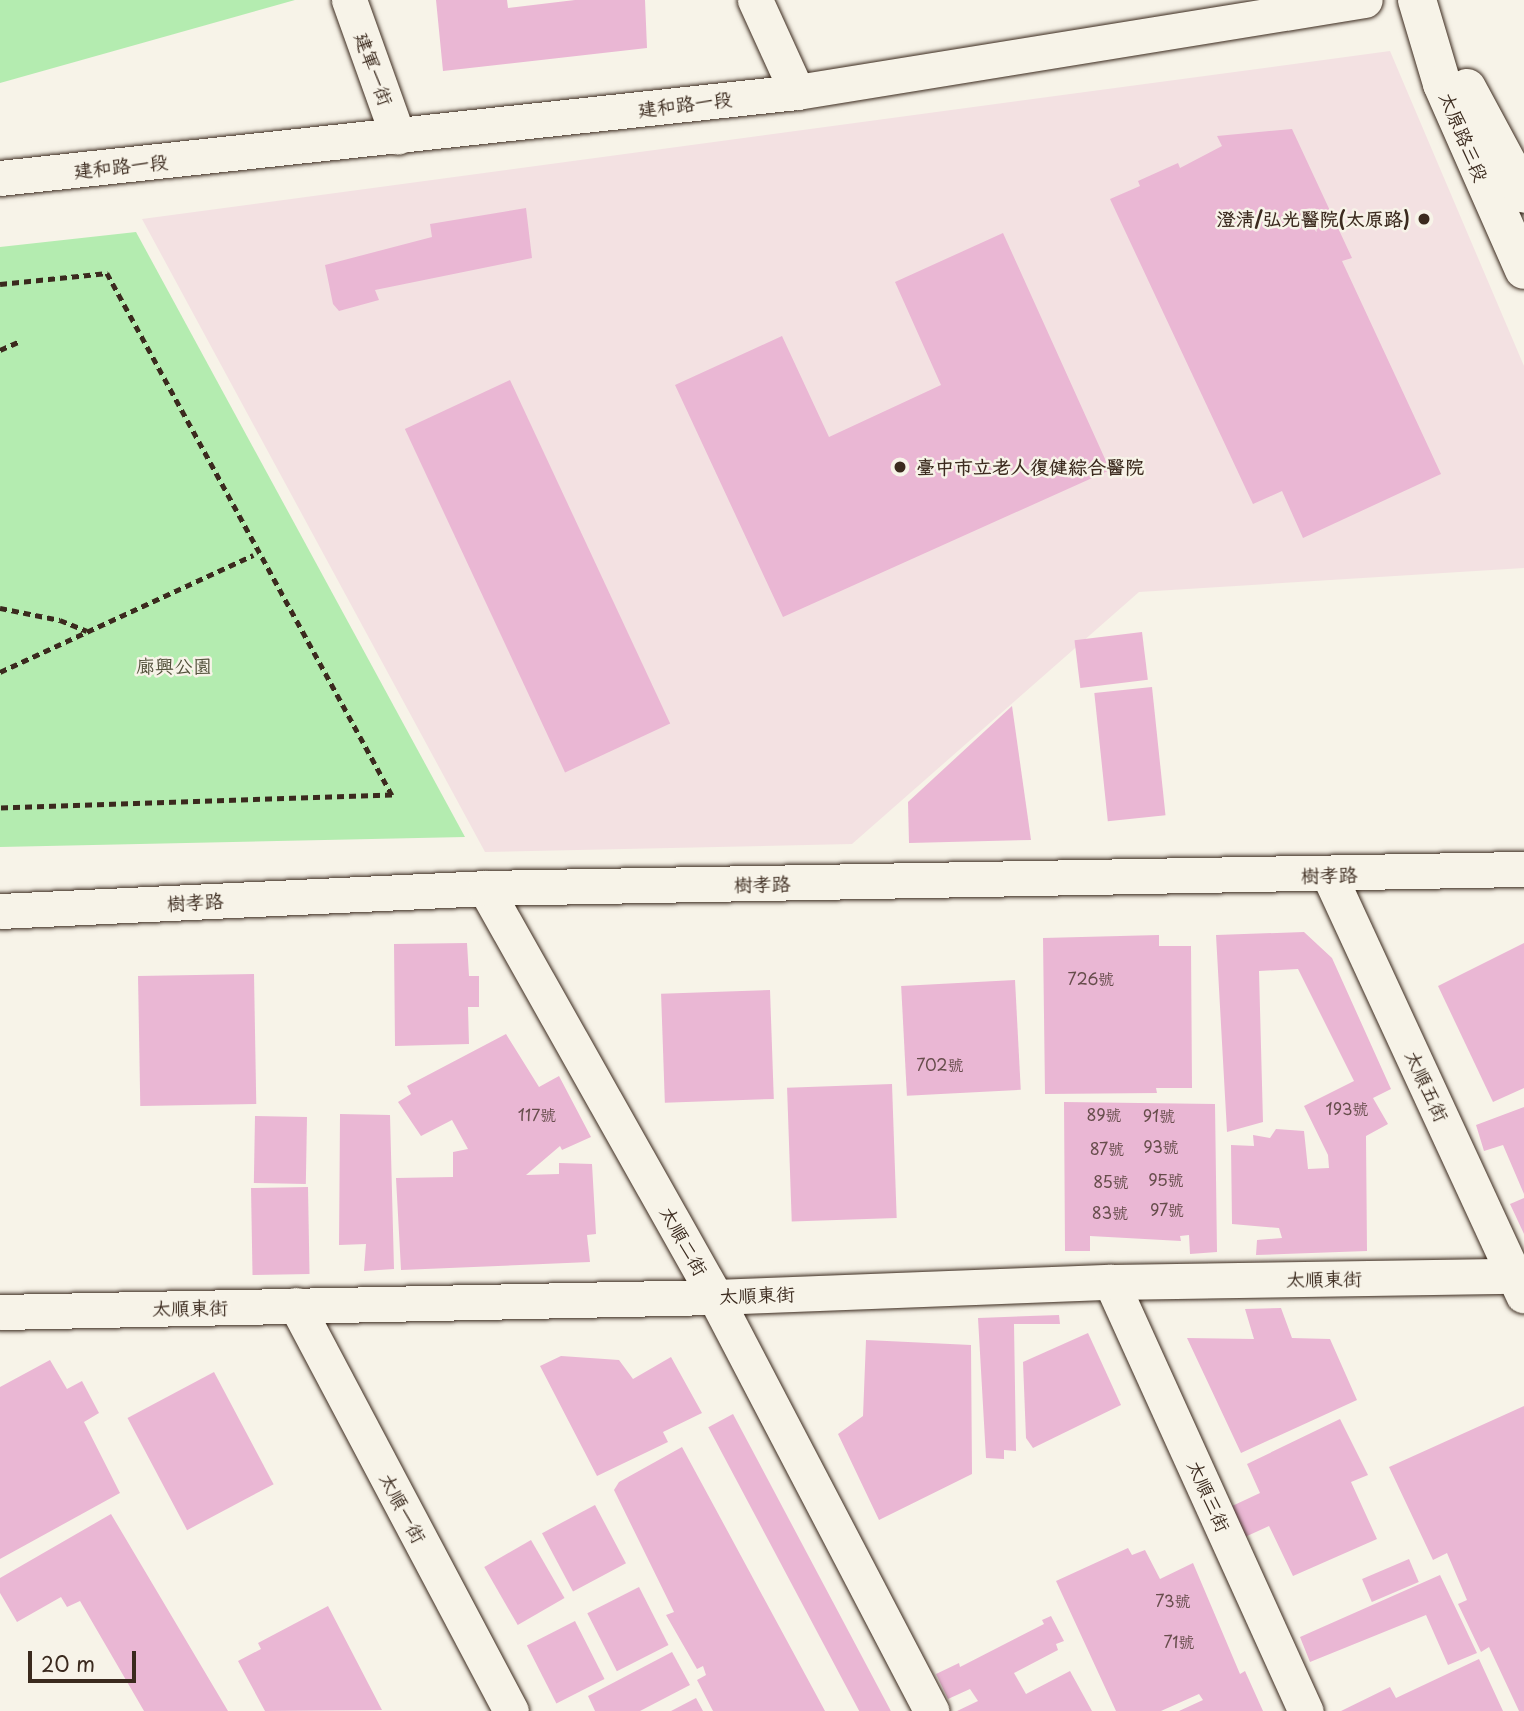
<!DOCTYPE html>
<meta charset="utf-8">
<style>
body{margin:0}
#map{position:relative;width:1524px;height:1711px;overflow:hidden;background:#f7f3e8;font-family:"Playpen Sans","LXGW WenKai TC",sans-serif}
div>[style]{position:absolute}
.built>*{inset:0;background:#f3e1e2}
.green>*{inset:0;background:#b4ecb0}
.building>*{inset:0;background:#eab7d4;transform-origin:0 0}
.path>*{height:4.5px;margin-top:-2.25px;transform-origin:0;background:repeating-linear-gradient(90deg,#3b2a1e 0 7px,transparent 0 12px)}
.roads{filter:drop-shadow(0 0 2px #3b2a1e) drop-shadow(0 0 2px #3b2a1e)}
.minor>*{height:35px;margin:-17.5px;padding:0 17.5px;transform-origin:17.5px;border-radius:17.5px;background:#f7f3e8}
.secondary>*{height:38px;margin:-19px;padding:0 19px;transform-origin:19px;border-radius:19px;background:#f7f3e8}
.dots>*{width:19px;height:19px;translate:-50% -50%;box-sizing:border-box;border:4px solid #f7f3e8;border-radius:50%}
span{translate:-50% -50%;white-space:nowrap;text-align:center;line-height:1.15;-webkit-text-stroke:5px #f7f3e8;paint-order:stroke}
.number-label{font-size:16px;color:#674d4c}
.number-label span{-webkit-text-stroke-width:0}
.street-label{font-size:19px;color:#3b2a1e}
.poi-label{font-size:19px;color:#3b2a1e;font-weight:700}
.right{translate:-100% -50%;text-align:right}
.left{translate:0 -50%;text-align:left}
.park-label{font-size:19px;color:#53513b}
.scale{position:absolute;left:28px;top:1651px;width:108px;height:32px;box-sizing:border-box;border:4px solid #3b2a1e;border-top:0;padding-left:9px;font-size:21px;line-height:24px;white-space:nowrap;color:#3b2a1e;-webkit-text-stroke:5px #f7f3e8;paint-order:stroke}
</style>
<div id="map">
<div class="built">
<div style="clip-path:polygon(1390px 51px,1524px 366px,1524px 568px,1139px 592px,852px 844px,485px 852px,142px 219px)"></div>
</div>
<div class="green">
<div style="clip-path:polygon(0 0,295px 0,0 83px)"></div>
<div style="clip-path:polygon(136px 232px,465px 837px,0 847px,0 247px)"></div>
</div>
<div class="building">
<div style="clip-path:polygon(436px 0,507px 0,508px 8px,575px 0,645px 0,647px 48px,443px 71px)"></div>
<div style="clip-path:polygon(1292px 129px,1352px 258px,1342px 261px,1441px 474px,1303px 538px,1282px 491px,1253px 504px,1110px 199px,1140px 186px,1138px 181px,1178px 163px,1180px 168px,1222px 146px,1217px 136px)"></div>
<div style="clip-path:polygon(526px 208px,532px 258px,375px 290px,379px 300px,339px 311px,333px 304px,325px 265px,432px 237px,430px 224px)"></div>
<div style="clip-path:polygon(1003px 233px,1110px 470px,783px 617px,675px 385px,782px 336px,829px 437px,941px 385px,895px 282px)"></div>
<div style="left:510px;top:380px;width:379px;height:116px;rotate:65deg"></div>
<div style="left:1142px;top:632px;width:48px;height:68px;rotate:83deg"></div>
<div style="left:1152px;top:687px;width:129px;height:58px;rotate:84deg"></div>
<div style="clip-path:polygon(1012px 706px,1031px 840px,909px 843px,908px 802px)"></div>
<div style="clip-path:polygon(1304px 932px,1332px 958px,1391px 1089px,1373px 1098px,1388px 1124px,1366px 1136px,1367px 1251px,1256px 1255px,1257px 1240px,1282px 1238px,1279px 1228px,1232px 1224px,1231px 1145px,1254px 1146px,1253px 1135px,1270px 1138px,1276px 1129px,1304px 1131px,1308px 1169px,1329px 1168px,1328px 1155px,1304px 1106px,1354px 1081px,1298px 969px,1259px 971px,1263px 1122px,1227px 1132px,1216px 935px)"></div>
<div style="clip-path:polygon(1159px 935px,1159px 946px,1191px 946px,1192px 1088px,1156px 1088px,1157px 1093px,1045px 1094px,1043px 938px)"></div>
<div style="clip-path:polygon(467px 943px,469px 976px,479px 976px,479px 1007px,468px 1007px,469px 1044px,395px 1046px,394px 944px)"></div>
<div style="clip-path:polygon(1524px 943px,1524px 1088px,1493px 1102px,1438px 986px)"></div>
<div style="left:254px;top:974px;width:130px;height:116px;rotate:89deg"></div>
<div style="left:1015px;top:980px;width:110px;height:114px;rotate:87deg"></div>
<div style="left:770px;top:990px;width:109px;height:109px;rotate:88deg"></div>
<div style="clip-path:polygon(506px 1034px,539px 1087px,559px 1076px,591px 1137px,562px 1150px,560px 1146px,526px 1175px,559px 1174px,559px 1163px,592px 1164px,596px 1234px,587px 1235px,590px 1262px,401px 1270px,396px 1178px,453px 1177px,453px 1152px,468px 1149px,452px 1120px,421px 1136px,398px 1102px,411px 1094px,407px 1086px)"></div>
<div style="left:892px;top:1084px;width:134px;height:105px;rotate:88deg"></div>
<div style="clip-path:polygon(1064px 1102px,1215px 1104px,1217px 1252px,1190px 1254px,1189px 1235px,1180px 1236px,1181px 1241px,1090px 1236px,1090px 1251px,1065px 1251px)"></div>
<div style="clip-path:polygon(1524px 1107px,1524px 1194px,1503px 1145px,1484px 1151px,1476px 1125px)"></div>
<div style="clip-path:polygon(340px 1114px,390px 1115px,394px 1269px,364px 1271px,366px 1244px,339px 1245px)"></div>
<div style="left:255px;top:1116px;width:52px;height:67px;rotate:1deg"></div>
<div style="left:308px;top:1187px;width:87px;height:57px;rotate:89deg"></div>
<div style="clip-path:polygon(1524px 1198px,1524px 1234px,1510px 1204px)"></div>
<div style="clip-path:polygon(1281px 1308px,1292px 1338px,1330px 1339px,1357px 1400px,1241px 1453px,1187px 1338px,1254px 1339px,1245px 1309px)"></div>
<div style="clip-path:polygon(1059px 1315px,1060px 1324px,1014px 1324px,1016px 1451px,1004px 1450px,1004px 1459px,986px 1458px,978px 1318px)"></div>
<div style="clip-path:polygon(1088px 1333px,1121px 1405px,1033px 1448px,1026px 1438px,1023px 1362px)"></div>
<div style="clip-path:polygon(866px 1340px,971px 1345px,972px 1474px,879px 1520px,838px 1434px,863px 1416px)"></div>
<div style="clip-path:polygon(561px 1356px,619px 1360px,633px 1379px,671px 1357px,702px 1413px,663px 1432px,668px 1442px,597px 1476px,540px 1366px)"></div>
<div style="clip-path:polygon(50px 1360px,67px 1389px,82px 1381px,99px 1413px,84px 1422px,120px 1493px,0 1559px,0 1387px)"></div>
<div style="left:214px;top:1372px;width:127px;height:98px;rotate:62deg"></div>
<div style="clip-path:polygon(1524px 1406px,1524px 1711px,1519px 1711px,1489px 1647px,1481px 1652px,1458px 1604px,1467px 1600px,1447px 1553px,1433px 1560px,1389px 1467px)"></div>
<div style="left:733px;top:1414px;width:336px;height:28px;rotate:62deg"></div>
<div style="clip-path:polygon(1340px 1419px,1368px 1475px,1351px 1482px,1377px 1539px,1293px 1576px,1269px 1526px,1245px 1537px,1230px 1507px,1260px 1493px,1247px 1464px)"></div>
<div style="clip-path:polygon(682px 1447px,825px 1711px,713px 1711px,697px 1680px,706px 1675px,703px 1666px,697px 1669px,666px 1615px,674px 1612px,614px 1490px,619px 1482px)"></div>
<div style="left:595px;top:1505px;width:66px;height:60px;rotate:62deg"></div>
<div style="clip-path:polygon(111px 1514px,228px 1711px,144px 1711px,80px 1601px,67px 1607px,61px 1597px,17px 1622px,0 1593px,0 1578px)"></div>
<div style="left:531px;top:1540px;width:67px;height:54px;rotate:60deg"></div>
<div style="clip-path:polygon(1128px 1548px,1132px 1555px,1145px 1550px,1160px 1579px,1193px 1563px,1240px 1674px,1245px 1671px,1263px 1711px,1179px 1711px,1203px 1700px,1199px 1694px,1161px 1711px,1116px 1711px,1056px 1581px)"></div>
<div style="left:1409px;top:1559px;width:25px;height:51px;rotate:67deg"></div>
<div style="clip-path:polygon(1440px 1575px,1477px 1653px,1448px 1665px,1426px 1615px,1310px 1662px,1300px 1637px)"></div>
<div style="left:639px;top:1587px;width:65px;height:58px;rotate:63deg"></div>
<div style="clip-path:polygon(328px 1606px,382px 1710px,265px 1711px,238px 1661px,261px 1649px,258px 1643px)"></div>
<div style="clip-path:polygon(1051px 1616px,1064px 1641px,1056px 1644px,1058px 1650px,1014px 1673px,1026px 1694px,1070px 1671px,1092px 1711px,957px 1711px,978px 1701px,970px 1689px,948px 1699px,936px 1674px,959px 1663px,960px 1667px,1044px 1624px,1042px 1620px)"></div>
<div style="left:575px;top:1621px;width:65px;height:54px;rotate:63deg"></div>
<div style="clip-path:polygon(672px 1652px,690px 1685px,640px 1711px,595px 1711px,588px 1696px)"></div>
<div style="clip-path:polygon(1479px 1659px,1503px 1711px,1341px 1711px,1390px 1687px,1396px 1698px)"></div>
<div style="clip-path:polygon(696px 1698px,703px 1711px,671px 1711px)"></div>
</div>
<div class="path">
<div style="left:0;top:284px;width:108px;rotate:-5.9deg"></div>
<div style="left:107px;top:273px;width:595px;rotate:61.37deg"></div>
<div style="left:392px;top:795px;width:392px;rotate:178.1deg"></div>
<div style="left:0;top:350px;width:20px;rotate:-24deg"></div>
<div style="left:0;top:608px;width:61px;rotate:11.3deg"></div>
<div style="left:60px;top:620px;width:29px;rotate:22deg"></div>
<div style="left:0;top:672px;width:279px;rotate:-24.8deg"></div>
</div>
<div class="roads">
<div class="minor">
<div style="left:349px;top:0;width:145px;rotate:70.3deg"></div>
<div style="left:755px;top:0;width:101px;rotate:65.5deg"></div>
<div style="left:0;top:178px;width:802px;rotate:-6.16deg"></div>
<div style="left:797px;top:92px;width:575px;rotate:-9.2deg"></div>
<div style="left:1329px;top:875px;width:463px;rotate:65.2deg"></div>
<div style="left:485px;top:888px;width:469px;rotate:60.6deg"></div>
<div style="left:715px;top:1297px;width:467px;rotate:62.4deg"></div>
<div style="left:0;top:911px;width:486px;rotate:-2.7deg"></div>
<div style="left:485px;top:888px;width:1039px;rotate:-1.05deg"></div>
<div style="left:1111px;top:1282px;width:471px;rotate:65.6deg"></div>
<div style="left:296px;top:1305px;width:459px;rotate:62.1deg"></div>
<div style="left:0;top:1312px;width:715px;rotate:-1.2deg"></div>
<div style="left:715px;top:1297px;width:396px;rotate:-2.2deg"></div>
<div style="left:1111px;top:1282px;width:403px;rotate:-0.9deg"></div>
</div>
<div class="secondary">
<div style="left:1417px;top:0;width:88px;rotate:73.4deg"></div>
<div style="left:1442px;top:84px;width:203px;rotate:66.2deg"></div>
<div style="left:1467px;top:88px;width:120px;rotate:61.7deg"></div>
</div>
</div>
<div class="dots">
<div style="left:1424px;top:219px;background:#3b2a1e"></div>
<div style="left:900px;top:467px;background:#3b2a1e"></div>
</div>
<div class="number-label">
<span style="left:1091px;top:978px">726號</span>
<span style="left:940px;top:1064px">702號</span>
<span style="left:1347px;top:1108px">193號</span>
<span style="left:537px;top:1114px">117號</span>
<span style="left:1104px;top:1114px">89號</span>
<span style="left:1159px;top:1115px">91號</span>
<span style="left:1161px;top:1146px">93號</span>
<span style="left:1107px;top:1148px">87號</span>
<span style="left:1166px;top:1179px">95號</span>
<span style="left:1111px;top:1181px">85號</span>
<span style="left:1167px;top:1209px">97號</span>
<span style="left:1110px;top:1212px">83號</span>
<span style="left:1173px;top:1600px">73號</span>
<span style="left:1179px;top:1641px">71號</span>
</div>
<div class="street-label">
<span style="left:374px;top:69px;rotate:70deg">建軍一街</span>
<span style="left:685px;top:104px;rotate:-7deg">建和路一段</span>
<span style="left:1464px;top:137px;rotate:67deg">太原路三段</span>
<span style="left:121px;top:166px;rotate:-6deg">建和路一段</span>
<span style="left:1329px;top:875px;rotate:-1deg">樹孝路</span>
<span style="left:762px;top:884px;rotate:-1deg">樹孝路</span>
<span style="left:195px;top:902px;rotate:-3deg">樹孝路</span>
<span style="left:1427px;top:1086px;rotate:65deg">太順五街</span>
<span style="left:684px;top:1241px;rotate:61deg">太順二街</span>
<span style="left:1324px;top:1279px;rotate:-1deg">太順東街</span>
<span style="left:757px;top:1295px;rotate:-2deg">太順東街</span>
<span style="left:190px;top:1308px;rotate:-1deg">太順東街</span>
<span style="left:1209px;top:1496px;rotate:66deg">太順三街</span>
<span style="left:403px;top:1508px;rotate:62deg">太順一街</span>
</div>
<div class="poi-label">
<span class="right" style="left:1410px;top:219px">澄清/弘光醫院(太原路)</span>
<span class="left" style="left:916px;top:467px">臺中市立老人復健綜合醫院</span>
</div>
<div class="park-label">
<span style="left:174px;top:666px">廊興公園</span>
</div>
<div class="scale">20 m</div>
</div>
